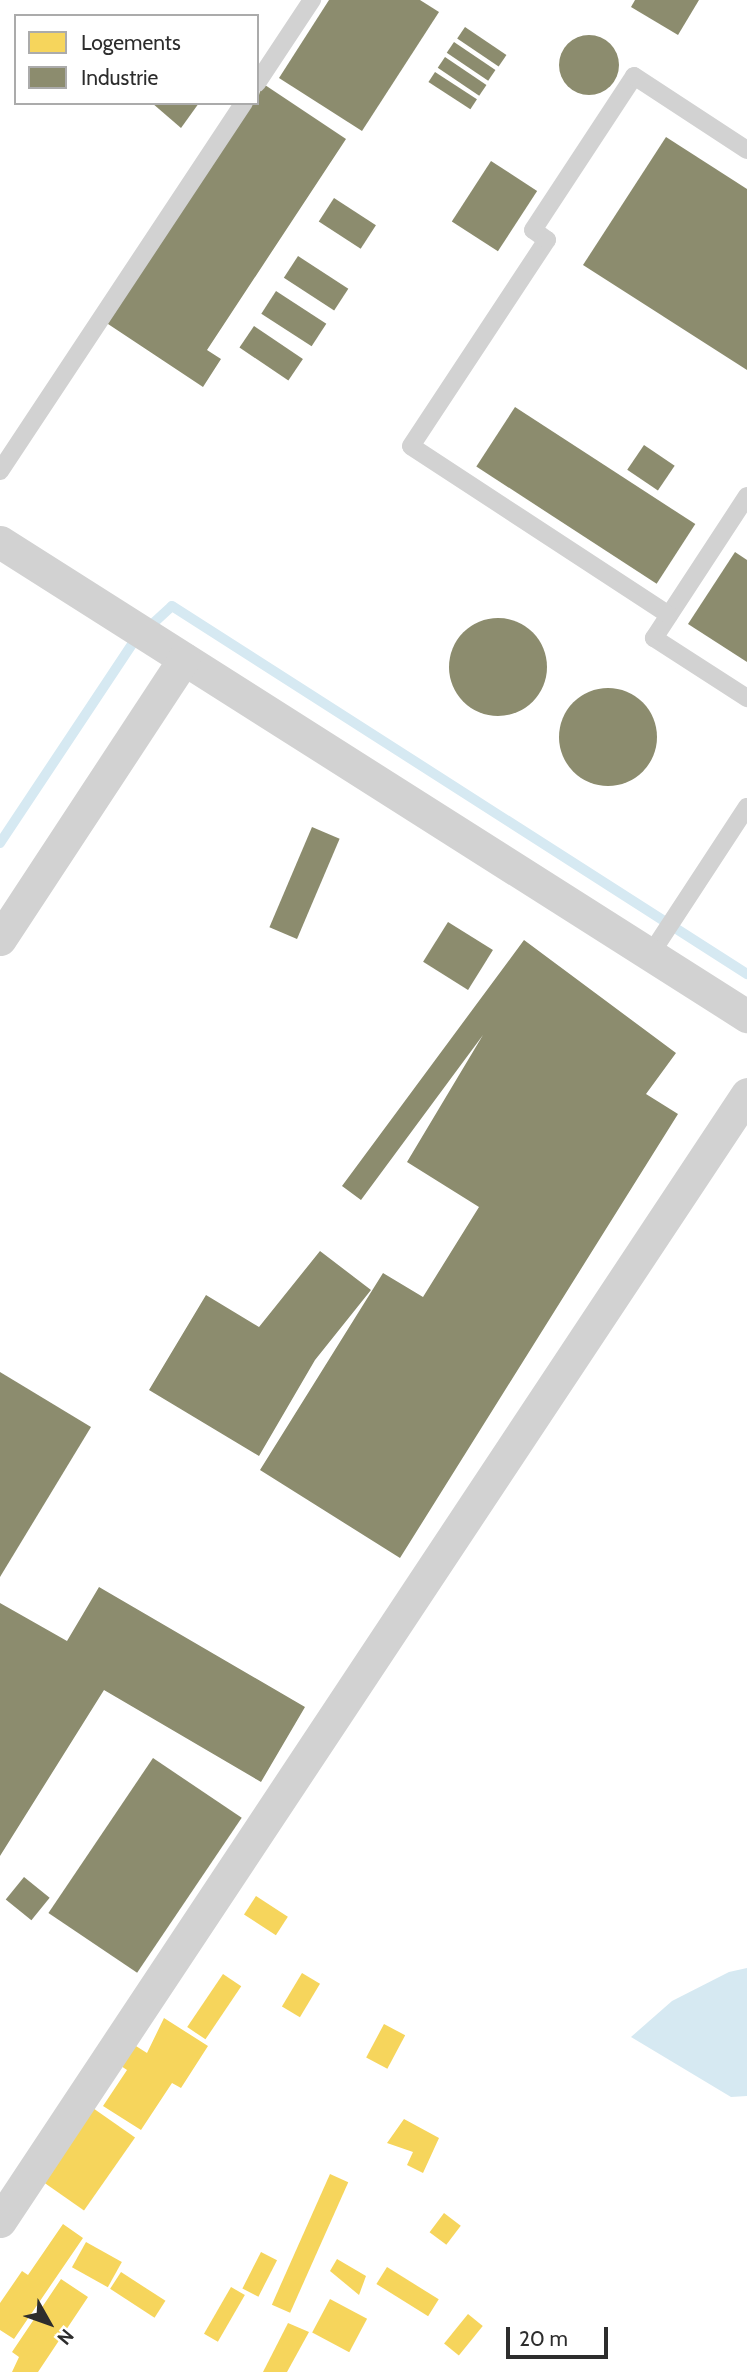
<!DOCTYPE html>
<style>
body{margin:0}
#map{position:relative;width:747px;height:2372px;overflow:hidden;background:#fff;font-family:Cabin,sans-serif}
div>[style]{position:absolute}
.water>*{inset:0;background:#d6e9f2}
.homes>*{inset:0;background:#f6d55c;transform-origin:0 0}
.industry>*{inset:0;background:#8c8c6e;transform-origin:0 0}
.round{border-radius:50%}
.stream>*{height:10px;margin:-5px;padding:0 5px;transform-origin:5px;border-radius:5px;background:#d6e9f2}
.service>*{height:18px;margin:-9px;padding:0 9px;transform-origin:9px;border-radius:9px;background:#d2d2d2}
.minor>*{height:33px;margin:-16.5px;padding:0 16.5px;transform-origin:16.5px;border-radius:16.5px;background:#d2d2d2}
span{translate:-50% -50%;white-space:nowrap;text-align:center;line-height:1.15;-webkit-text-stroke:7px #fff;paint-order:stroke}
.legend{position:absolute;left:14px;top:14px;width:245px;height:91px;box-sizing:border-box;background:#fff;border:2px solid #ababab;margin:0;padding:9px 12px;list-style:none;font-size:21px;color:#2d2d2d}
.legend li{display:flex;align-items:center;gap:14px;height:35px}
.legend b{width:35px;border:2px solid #ababab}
.north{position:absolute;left:14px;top:2288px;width:70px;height:70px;-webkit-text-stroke:5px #fff;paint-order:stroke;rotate:130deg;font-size:19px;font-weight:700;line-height:28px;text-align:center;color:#2d2d2d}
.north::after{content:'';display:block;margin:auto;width:24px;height:32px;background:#2d2d2d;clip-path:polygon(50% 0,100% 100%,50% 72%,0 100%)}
.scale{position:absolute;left:506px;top:2327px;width:102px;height:32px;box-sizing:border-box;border:4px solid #2d2d2d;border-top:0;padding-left:9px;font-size:21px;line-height:24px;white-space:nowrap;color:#2d2d2d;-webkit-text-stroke:5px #fff;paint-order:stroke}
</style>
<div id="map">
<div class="water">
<div style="clip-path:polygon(747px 1968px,747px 2096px,731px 2097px,631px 2037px,672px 2001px,729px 1972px)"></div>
</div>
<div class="homes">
<div style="left:256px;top:1896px;width:38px;height:22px;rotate:33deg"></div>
<div style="left:302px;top:1973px;width:21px;height:39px;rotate:31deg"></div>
<div style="left:223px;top:1974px;width:22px;height:64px;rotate:34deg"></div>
<div style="clip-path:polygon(164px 2018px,208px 2046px,181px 2088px,172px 2083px,141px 2130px,103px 2106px,127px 2070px,115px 2062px,128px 2041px,147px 2053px)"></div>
<div style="left:384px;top:2024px;width:24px;height:38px;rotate:28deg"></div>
<div style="left:90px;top:2106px;width:55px;height:89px;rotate:35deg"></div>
<div style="clip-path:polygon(404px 2119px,439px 2138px,423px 2173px,407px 2165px,413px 2152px,387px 2143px)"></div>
<div style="left:330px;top:2174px;width:20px;height:143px;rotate:24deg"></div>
<div style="left:444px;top:2213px;width:21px;height:24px;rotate:37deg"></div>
<div style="clip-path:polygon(63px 2224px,83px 2238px,14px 2339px,0 2330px,0 2303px,22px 2271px,28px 2275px)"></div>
<div style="left:86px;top:2242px;width:41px;height:29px;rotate:29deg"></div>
<div style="left:261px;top:2252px;width:18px;height:41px;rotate:27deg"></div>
<div style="clip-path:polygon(337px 2259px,366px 2276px,359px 2295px,330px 2271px)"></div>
<div style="left:387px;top:2267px;width:61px;height:20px;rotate:32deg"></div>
<div style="left:121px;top:2272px;width:53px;height:20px;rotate:33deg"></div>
<div style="clip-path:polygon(61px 2279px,88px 2297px,38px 2372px,12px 2372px,19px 2357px,12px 2352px)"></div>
<div style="left:231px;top:2287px;width:16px;height:54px;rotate:30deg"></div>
<div style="left:330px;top:2299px;width:42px;height:38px;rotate:28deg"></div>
<div style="left:468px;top:2314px;width:19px;height:38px;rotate:39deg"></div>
<div style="clip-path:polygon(288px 2323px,309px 2332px,287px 2372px,263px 2372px)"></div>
</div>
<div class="industry">
<div style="clip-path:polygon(329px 0,420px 0,439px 12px,362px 131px,279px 78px)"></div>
<div style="clip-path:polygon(635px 0,699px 0,678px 35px,631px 7px)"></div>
<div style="left:465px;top:27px;width:50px;height:14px;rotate:34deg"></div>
<div class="round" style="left:559px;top:35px;width:60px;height:60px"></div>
<div style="left:454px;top:42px;width:50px;height:13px;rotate:34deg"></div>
<div style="left:445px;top:57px;width:50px;height:13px;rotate:34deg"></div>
<div style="left:435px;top:72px;width:50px;height:12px;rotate:33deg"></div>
<div style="clip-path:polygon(262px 83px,346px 139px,207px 350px,221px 359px,203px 387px,105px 322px,249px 103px,257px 103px)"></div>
<div style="clip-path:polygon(152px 103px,199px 103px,181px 128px)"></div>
<div style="clip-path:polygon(666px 137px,747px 189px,747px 370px,583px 265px)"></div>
<div style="left:491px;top:161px;width:55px;height:72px;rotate:33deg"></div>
<div style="left:334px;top:198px;width:50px;height:28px;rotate:33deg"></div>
<div style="left:298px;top:256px;width:60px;height:26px;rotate:33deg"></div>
<div style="left:276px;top:291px;width:60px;height:27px;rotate:33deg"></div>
<div style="left:254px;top:326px;width:59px;height:26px;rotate:34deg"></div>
<div style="left:515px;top:407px;width:215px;height:71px;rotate:33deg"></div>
<div style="left:644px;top:445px;width:37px;height:30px;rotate:34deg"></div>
<div style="clip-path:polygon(735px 552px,747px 560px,747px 662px,688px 624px)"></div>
<div class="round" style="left:449px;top:618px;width:98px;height:98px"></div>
<div class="round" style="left:559px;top:688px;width:98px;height:98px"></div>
<div style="left:312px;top:827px;width:30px;height:109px;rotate:23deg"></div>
<div style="left:448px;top:922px;width:53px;height:47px;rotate:32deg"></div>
<div style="clip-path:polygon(524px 940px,676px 1053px,646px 1094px,678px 1114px,400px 1558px,260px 1470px,383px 1273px,423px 1297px,479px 1207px,407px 1162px,483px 1035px,361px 1200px,342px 1186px)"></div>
<div style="clip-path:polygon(320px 1251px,371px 1290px,315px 1360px,259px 1456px,149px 1390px,206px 1295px,259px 1327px)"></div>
<div style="clip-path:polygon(0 1372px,91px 1427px,0 1577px)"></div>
<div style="clip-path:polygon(99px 1587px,305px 1707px,261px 1782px,104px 1690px,0 1856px,0 1603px,67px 1641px)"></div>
<div style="left:153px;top:1758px;width:107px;height:187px;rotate:34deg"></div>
<div style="left:24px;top:1877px;width:33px;height:29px;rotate:39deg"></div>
</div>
<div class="stream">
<div style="left:0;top:843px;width:244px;rotate:-56.4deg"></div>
<div style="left:135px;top:640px;width:50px;rotate:-42.6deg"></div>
<div style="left:172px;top:606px;width:683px;rotate:32.62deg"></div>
</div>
<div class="service">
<div style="left:257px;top:83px;width:100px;rotate:-56.5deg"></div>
<div style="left:0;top:471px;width:442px;rotate:-56.5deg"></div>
<div style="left:747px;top:496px;width:170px;rotate:123.2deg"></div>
<div style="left:654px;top:638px;width:111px;rotate:32.8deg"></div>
<div style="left:669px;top:615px;width:308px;rotate:-146.8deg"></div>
<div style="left:411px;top:446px;width:247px;rotate:-56.6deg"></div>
<div style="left:547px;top:240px;width:17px;rotate:-144deg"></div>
<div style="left:533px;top:230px;width:184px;rotate:-56.7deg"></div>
<div style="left:634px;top:76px;width:135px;rotate:33.2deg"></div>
<div style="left:650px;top:955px;width:177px;rotate:-56.8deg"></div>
</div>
<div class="minor">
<div style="left:0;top:542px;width:885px;rotate:32.4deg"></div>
<div style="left:0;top:939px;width:335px;rotate:-56.7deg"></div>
<div style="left:0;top:2221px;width:1352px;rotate:-56.46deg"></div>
</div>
<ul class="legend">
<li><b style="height:19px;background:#f6d55c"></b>Logements</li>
<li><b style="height:19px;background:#8c8c6e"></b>Industrie</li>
</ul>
<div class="north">N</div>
<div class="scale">20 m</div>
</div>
